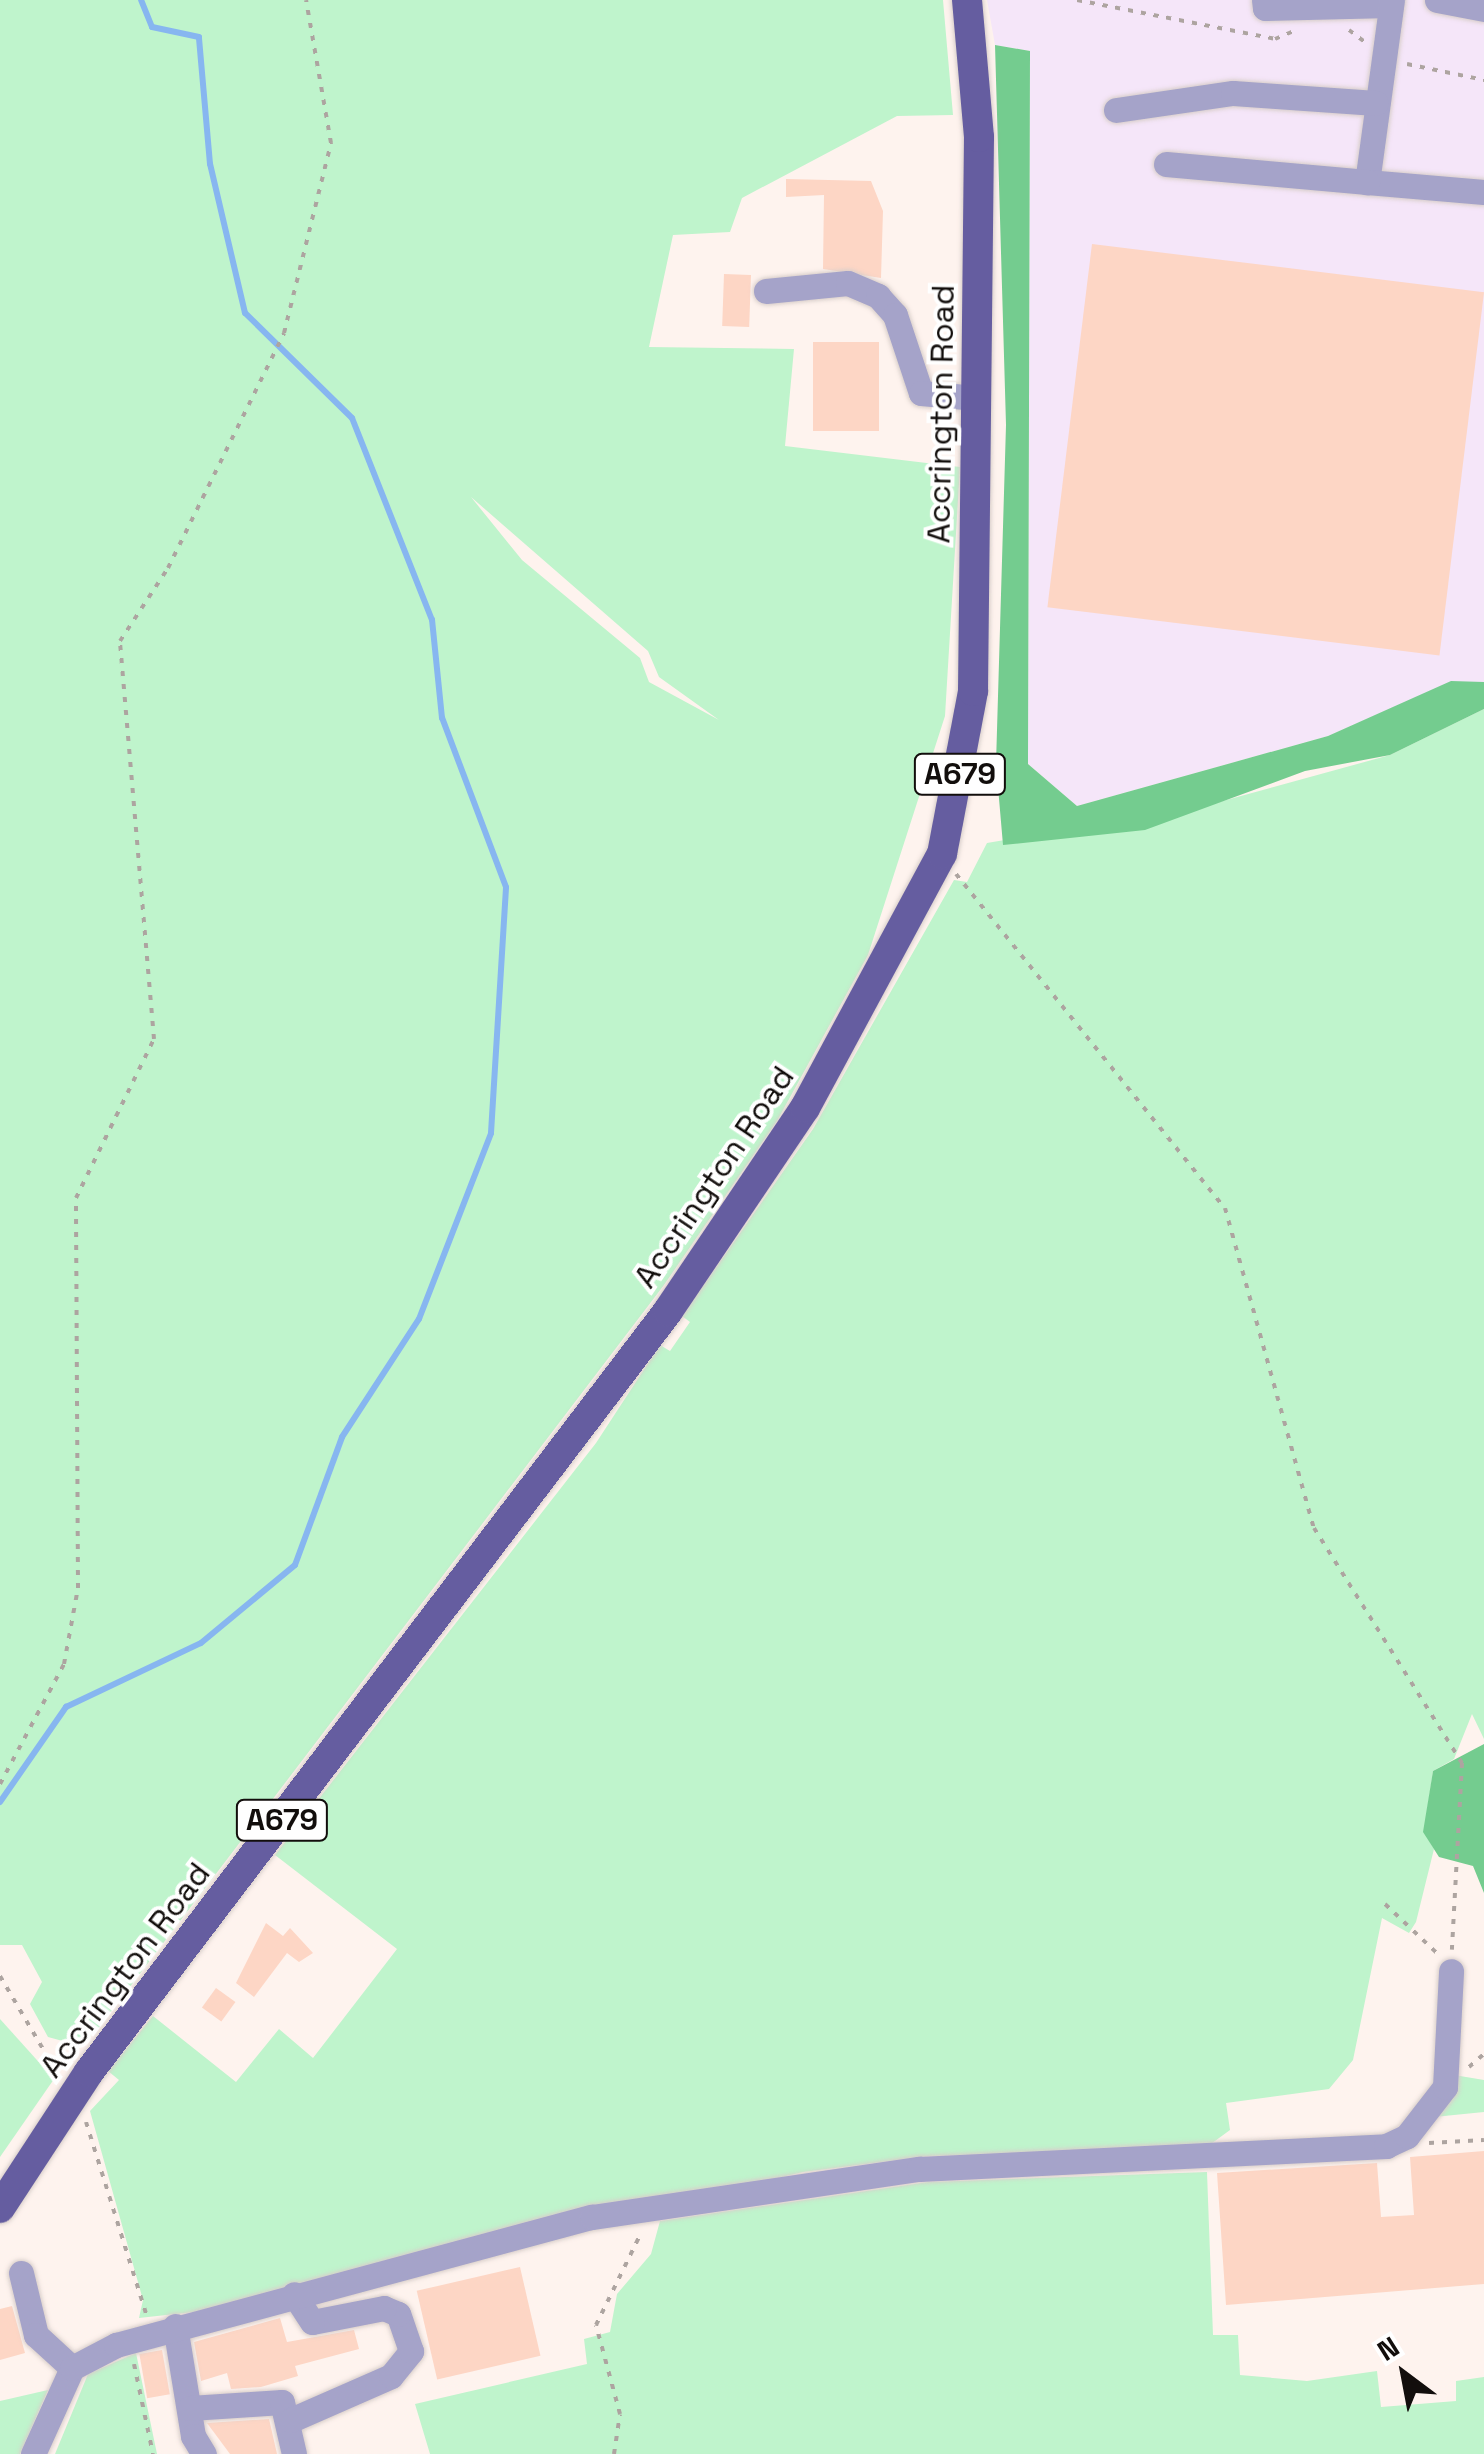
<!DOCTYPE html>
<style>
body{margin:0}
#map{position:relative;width:1484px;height:2454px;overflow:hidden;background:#fef3ee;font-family:"Space Grotesk",sans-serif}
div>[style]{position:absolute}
.industrial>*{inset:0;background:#f5e6f9}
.green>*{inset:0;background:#bff4cc}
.forest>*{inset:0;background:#74cc8f}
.stream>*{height:6px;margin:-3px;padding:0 3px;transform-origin:3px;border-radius:3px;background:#87b6f0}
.building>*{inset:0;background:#fdd6c5;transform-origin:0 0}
.path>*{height:4px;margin-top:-2px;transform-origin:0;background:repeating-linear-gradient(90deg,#ada4a0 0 5px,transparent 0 13px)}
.roads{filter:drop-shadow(0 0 2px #d8ceca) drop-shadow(0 0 2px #d8ceca)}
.minor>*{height:25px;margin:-12.5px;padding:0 12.5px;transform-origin:12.5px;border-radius:12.5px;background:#a5a3c9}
.major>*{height:30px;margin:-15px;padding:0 15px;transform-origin:15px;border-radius:15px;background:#655da0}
span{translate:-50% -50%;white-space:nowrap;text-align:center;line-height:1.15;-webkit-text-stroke:8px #fff;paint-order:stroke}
.shield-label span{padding:2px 8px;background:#fff;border:2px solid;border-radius:8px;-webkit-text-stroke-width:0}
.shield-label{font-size:30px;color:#120e0c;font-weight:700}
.street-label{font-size:32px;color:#120e0c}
.north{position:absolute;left:1354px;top:2324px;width:100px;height:100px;-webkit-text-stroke:8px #fff;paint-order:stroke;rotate:328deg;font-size:28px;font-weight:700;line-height:40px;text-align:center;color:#120e0c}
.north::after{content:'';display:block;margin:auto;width:35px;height:45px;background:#120e0c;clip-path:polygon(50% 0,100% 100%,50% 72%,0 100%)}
</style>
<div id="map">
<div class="industrial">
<div style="clip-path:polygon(987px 0,1484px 0,1484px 682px,1451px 682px,1328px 736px,1077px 806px,1028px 764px,1030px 51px,995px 45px)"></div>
</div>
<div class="green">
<div style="clip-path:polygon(evenodd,0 0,943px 0,953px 115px,897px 116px,742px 198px,730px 232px,673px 235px,649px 347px,794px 349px,785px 446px,960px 467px,945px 716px,868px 955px,777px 1121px,664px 1285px,94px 2034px,70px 2043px,48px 2037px,30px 2004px,42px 1982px,22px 1945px,0 1945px,0 0,471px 497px,648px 651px,659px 677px,719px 720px,649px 682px,640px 658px,522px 560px,471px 497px)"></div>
<div style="clip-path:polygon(1484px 709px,1484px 1739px,1472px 1714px,1454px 1759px,1433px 1771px,1424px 1832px,1434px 1849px,1416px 1922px,1409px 1933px,1382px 1918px,1353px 2060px,1329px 2089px,1226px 2103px,1230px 2130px,1204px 2149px,929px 2156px,803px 2172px,230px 2308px,139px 2318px,143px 2300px,90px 2111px,119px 2080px,108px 2071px,153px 2016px,236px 2082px,279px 2029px,313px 2058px,397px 1949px,275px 1855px,596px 1443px,660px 1345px,670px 1351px,690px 1322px,682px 1316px,813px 1129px,954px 880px,967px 882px,987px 843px,1208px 805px,1390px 755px)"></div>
<div style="clip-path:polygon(0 2019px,54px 2079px,0 2157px)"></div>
<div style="clip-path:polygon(1454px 2075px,1484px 2080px,1484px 2112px,1434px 2117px)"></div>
<div style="clip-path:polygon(1207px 2172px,1213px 2335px,1238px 2335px,1240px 2375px,1307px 2381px,1377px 2371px,1381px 2407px,1456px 2401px,1456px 2381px,1484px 2377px,1484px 2454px,430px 2454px,415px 2404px,587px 2364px,584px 2339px,610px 2332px,617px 2294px,651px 2254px,660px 2221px,928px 2182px)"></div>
<div style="clip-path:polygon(136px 2353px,157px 2454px,55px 2454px,88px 2374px)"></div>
<div style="clip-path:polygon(48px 2390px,20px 2454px,0 2454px,0 2401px)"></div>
</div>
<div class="forest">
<div style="clip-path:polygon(995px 45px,1030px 51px,1028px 764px,1077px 806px,1328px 736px,1451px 681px,1484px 682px,1484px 709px,1390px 755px,1305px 771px,1145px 830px,1003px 845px,996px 764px,1006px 425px)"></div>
<div style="clip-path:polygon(1484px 1744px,1484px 1893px,1473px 1866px,1439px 1857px,1423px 1832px,1433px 1771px)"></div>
</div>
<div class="stream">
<div style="left:0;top:1802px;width:116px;rotate:-55.2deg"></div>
<div style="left:66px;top:1707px;width:149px;rotate:-25.4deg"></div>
<div style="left:201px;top:1643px;width:122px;rotate:-39.7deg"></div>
<div style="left:295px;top:1565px;width:136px;rotate:-69.8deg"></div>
<div style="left:342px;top:1437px;width:141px;rotate:-56.9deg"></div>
<div style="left:419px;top:1319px;width:199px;rotate:-68.8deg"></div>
<div style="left:491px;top:1133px;width:246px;rotate:-86.5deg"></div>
<div style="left:506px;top:887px;width:181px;rotate:-110.7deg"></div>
<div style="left:442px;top:718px;width:99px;rotate:-95.8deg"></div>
<div style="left:432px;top:620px;width:217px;rotate:-111.6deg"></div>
<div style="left:352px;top:418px;width:150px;rotate:-135.5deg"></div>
<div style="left:245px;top:313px;width:153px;rotate:-103.2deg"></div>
<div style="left:210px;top:164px;width:127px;rotate:-95deg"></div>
<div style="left:199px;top:37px;width:48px;rotate:-168deg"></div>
<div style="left:152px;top:27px;width:29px;rotate:-112deg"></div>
</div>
<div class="building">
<div style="clip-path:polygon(786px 179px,871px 181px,883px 211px,881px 278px,823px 269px,824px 195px,786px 197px)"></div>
<div style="left:1092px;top:244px;width:395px;height:366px;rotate:7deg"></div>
<div style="left:724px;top:274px;width:27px;height:52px;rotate:2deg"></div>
<div style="left:813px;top:342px;width:66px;height:89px"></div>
<div style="clip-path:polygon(266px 1923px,283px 1936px,290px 1928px,313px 1953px,299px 1962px,287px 1953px,254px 1997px,236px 1983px)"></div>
<div style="left:216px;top:1988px;width:24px;height:24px;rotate:36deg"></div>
<div style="clip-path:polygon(1484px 2151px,1484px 2284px,1226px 2305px,1217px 2173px,1377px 2163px,1381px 2217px,1414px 2215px,1410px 2157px)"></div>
<div style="left:520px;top:2267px;width:91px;height:106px;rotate:77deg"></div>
<div style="clip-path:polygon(12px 2306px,25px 2353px,0 2360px,0 2309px)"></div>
<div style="clip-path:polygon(280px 2318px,287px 2342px,354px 2330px,359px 2349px,295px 2366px,298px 2376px,261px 2387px,231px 2389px,227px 2373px,201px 2381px,194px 2342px)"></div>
<div style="left:162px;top:2350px;width:45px;height:23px;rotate:80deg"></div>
<div style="clip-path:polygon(269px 2419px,277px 2454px,230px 2454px,207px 2423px)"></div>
</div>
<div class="path">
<div style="left:1077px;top:0;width:202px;rotate:11.1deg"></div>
<div style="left:1275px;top:39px;width:23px;rotate:-23deg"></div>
<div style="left:1349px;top:30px;width:20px;rotate:37deg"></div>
<div style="left:1407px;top:64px;width:79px;rotate:11.7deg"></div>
<div style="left:956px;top:874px;width:429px;rotate:51.2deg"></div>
<div style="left:1225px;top:1208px;width:332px;rotate:74.5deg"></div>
<div style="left:1314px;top:1528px;width:278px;rotate:57.8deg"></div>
<div style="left:1462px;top:1763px;width:187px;rotate:93.1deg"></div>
<div style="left:0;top:1784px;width:136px;rotate:-61.9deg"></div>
<div style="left:64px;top:1664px;width:77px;rotate:-79.6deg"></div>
<div style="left:78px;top:1588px;width:390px;rotate:-90.3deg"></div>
<div style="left:76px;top:1198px;width:177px;rotate:-63.9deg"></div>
<div style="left:154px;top:1039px;width:399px;rotate:-94.9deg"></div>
<div style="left:120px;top:641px;width:87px;rotate:-56.7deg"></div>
<div style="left:168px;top:568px;width:262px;rotate:-63.7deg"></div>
<div style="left:284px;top:333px;width:196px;rotate:-76.1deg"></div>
<div style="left:331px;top:143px;width:145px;rotate:-99.9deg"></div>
<div style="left:1385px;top:1904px;width:74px;rotate:43.4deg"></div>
<div style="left:0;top:1976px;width:116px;rotate:59.5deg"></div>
<div style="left:1469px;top:2067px;width:20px;rotate:-41deg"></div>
<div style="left:86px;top:2122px;width:201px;rotate:72.6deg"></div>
<div style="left:1429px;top:2143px;width:55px;rotate:-3.1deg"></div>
<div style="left:134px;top:2364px;width:92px;rotate:78.1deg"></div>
<div style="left:614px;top:2454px;width:40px;rotate:-81.5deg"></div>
<div style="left:620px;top:2414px;width:92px;rotate:-105.1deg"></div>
<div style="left:596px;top:2325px;width:102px;rotate:-63.9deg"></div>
</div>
<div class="roads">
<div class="minor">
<div style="left:1264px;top:0;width:8px;rotate:83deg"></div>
<div style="left:1265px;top:8px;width:126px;rotate:-1.4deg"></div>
<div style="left:1392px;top:0;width:184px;rotate:97.8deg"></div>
<div style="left:1367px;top:182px;width:117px;rotate:4.9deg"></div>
<div style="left:1437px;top:0;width:48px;rotate:10.8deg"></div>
<div style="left:1116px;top:110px;width:118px;rotate:-8.3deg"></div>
<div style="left:1233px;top:93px;width:143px;rotate:4deg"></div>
<div style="left:1166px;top:164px;width:202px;rotate:5.1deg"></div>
<div style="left:766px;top:291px;width:82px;rotate:-5.6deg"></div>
<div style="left:848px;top:283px;width:33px;rotate:23deg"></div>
<div style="left:878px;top:296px;width:25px;rotate:48deg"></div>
<div style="left:895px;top:315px;width:82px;rotate:71.6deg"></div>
<div style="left:921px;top:393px;width:55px;rotate:5.2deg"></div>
<div style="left:21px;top:2273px;width:64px;rotate:76.4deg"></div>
<div style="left:36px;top:2335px;width:49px;rotate:42.5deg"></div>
<div style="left:175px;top:2326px;width:111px;rotate:80.7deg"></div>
<div style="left:193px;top:2436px;width:21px;rotate:59deg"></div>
<div style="left:190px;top:2408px;width:92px;rotate:-3.7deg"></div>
<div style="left:282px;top:2402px;width:53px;rotate:77deg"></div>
<div style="left:291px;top:2420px;width:109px;rotate:-23.7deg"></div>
<div style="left:391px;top:2376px;width:32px;rotate:-51deg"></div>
<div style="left:411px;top:2351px;width:39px;rotate:-109deg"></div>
<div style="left:398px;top:2314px;width:15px;rotate:-157deg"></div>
<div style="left:384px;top:2308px;width:73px;rotate:169deg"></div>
<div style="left:312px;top:2322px;width:33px;rotate:-123deg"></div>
<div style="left:33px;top:2454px;width:94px;rotate:-65.6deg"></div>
<div style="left:72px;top:2368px;width:50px;rotate:-27.6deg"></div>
<div style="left:116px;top:2345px;width:493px;rotate:-15.1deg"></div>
<div style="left:592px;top:2217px;width:331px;rotate:-8.4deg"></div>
<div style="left:919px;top:2169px;width:468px;rotate:-2.8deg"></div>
<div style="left:1386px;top:2146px;width:23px;rotate:-25deg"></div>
<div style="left:1407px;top:2136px;width:62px;rotate:-52.2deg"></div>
<div style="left:1445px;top:2087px;width:116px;rotate:-87deg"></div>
</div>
<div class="major">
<div style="left:0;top:2208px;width:163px;rotate:-56.8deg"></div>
<div style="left:89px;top:2072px;width:956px;rotate:-52.73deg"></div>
<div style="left:668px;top:1311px;width:245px;rotate:-56deg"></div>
<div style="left:805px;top:1108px;width:289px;rotate:-61.7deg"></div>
<div style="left:942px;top:854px;width:166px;rotate:-79.2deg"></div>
<div style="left:973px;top:691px;width:554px;rotate:-89.38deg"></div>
<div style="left:979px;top:137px;width:138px;rotate:-95deg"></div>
</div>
</div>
<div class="shield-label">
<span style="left:960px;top:774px">A679</span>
<span style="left:282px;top:1820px">A679</span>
</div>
<div class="street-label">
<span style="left:941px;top:414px;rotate:-89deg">Accrington Road</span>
<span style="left:714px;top:1177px;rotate:-56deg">Accrington Road</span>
<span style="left:125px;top:1970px;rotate:-53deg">Accrington Road</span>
</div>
<div class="north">N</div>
</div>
